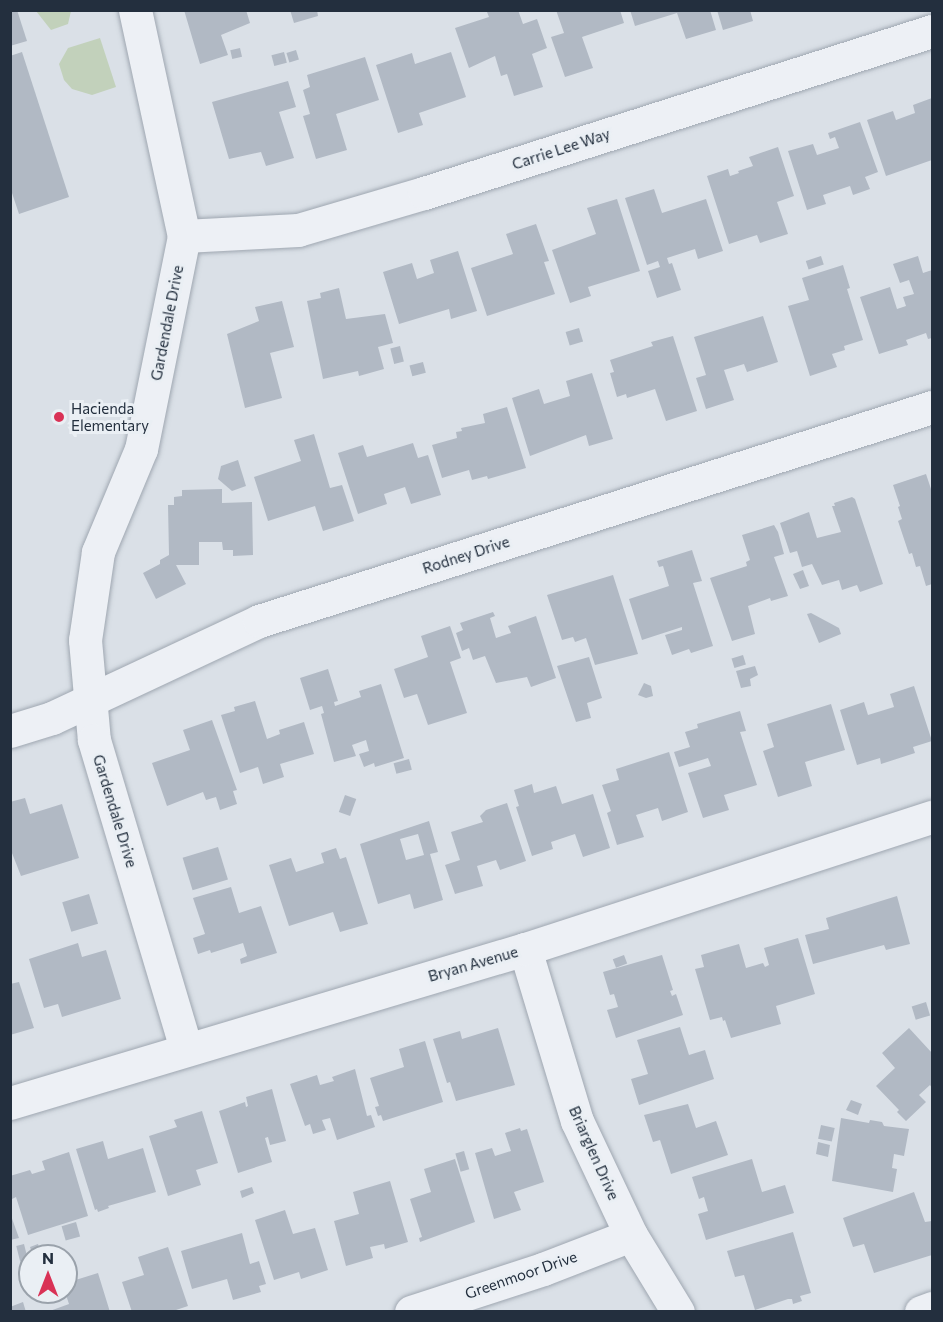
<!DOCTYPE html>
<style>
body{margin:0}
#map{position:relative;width:943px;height:1322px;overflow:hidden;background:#dae0e7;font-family:Commissioner,sans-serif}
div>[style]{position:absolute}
.green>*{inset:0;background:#c2d1bb}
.building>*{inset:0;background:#b1b9c4;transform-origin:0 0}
.roads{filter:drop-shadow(0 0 2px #9fa7b1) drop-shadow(0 0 2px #9fa7b1)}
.minor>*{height:33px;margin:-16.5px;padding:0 16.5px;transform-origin:16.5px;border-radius:16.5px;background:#edf0f5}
.dots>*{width:16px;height:16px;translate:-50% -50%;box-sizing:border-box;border:3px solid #eaeff4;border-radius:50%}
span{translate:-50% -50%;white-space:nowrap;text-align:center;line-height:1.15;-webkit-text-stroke:6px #eaeff4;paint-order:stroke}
.street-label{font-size:15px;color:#232f3e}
.poi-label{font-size:15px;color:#232f3e}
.left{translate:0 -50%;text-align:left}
.frame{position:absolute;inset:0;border:12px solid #232f3e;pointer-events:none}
.north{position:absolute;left:18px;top:1244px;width:60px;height:60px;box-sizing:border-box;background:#eaeff4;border:2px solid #9aa2ab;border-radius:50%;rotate:0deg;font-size:16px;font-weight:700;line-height:24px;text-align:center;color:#232f3e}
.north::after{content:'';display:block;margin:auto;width:21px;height:27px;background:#d93256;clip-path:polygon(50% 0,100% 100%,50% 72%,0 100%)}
</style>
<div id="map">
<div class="green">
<div style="clip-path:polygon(36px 11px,71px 11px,68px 24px,51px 30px)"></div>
<div style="clip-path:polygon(100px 38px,116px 87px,92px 95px,72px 89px,64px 80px,59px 64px,68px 48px)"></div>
</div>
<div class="building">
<div style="clip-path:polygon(10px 10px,17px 10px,27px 41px,10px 46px)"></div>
<div style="clip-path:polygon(184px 10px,246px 10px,250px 23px,221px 35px,228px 55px,200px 64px)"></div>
<div style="clip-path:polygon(290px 10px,317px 10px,318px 16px,294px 23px)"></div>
<div style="clip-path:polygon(493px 10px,518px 10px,523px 24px,537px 19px,547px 48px,532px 54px,543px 87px,514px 96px,507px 74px,501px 76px,495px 56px,469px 68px,455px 28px,489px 17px,487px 12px)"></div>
<div style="clip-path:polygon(556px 10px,620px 10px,624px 23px,582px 37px,593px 68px,565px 77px,551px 37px,564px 33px)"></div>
<div style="clip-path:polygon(630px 10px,710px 10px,716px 30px,686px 39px,677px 13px,635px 26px)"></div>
<div style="clip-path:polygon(717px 10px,750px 10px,753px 21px,723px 30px)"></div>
<div style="left:240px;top:48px;width:9px;height:10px;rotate:77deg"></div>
<div style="left:296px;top:50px;width:10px;height:10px;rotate:73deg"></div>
<div style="clip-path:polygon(22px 52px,69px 197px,19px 214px,10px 187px,10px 56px)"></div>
<div style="left:284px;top:52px;width:11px;height:13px;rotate:75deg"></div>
<div style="clip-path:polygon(451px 52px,466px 97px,419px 113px,423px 125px,398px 133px,376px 65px,412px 53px,415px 64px)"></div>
<div style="clip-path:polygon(365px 57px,379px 100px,336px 114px,347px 150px,316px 159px,303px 116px,310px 114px,303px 90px,310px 87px,307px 75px)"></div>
<div style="clip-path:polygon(288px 81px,296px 107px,279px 112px,294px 158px,266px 166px,261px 152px,229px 159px,212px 102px)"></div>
<div style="clip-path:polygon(932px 98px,932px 160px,886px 176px,867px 120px,893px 111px,896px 120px,915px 113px,913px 105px)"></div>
<div style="clip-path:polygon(860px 122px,878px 172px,865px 177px,870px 189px,853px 195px,850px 186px,823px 195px,826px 204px,807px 210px,788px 151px,813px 144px,817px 155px,839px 148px,835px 137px,830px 139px,828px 133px)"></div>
<div style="clip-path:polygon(778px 147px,794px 196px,777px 202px,788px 234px,760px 243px,757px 235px,729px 244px,707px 176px,728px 169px,730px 176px,739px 173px,738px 171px,753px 166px,749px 157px)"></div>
<div style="clip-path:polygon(654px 189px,662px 213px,706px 199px,723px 251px,698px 259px,695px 249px,667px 258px,669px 264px,672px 263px,681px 290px,657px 298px,648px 271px,660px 267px,658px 261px,647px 265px,625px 198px)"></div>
<div style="clip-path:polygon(617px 199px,640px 271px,588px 287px,591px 296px,570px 303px,552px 250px,596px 234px,587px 208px)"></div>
<div style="clip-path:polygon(536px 224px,549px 261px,544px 262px,555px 294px,487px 316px,471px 268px,513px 254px,506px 234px)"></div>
<div style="clip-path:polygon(458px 251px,477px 311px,451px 319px,449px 309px,399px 324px,383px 272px,412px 263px,417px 279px,434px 273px,430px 260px)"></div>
<div style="left:821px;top:256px;width:9px;height:16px;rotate:72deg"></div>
<div style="clip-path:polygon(918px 256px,923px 273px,932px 270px,932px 338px,928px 339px,926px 333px,906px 340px,908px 345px,879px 354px,860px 297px,890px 287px,897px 309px,906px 306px,903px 297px,914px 294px,909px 280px,900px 283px,893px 264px)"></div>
<div style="clip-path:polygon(843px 265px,850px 288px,847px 289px,863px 340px,844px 346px,845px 350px,832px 354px,837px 367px,810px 376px,788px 306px,809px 300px,802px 278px)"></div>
<div style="clip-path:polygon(339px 288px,346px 319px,385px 314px,393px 343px,378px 347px,384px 369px,359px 376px,358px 371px,323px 379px,307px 301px,321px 298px,320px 293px)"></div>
<div style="clip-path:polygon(282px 301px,294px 347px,270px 353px,282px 398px,245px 408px,227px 334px,259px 321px,255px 307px)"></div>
<div style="clip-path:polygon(763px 316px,778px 362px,747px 372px,744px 364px,724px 370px,734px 400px,706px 409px,696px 378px,706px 375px,694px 337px)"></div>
<div style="left:579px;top:328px;width:14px;height:14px;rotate:73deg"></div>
<div style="clip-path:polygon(673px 336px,697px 411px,666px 421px,655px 389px,627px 398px,626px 394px,617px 397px,610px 373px,614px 372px,610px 360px,653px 346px,651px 342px)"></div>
<div style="left:400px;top:346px;width:16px;height:10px;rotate:76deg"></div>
<div style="left:423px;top:362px;width:11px;height:14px;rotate:75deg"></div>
<div style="clip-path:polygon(592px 373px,613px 439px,589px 446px,586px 435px,530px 456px,512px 398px,539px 389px,544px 404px,570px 396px,566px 381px)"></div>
<div style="clip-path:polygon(507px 407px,526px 468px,488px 479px,487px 476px,472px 480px,469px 470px,442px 478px,432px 445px,457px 438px,456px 432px,462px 431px,461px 428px,485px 423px,483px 414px)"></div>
<div style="clip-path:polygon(314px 434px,330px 488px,342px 485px,354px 521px,323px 531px,315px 506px,268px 521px,254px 477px,301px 461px,294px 440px)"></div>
<div style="clip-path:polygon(413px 443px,418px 458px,428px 455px,441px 495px,411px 504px,405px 487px,384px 494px,387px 504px,358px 514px,338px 453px,363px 445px,367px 457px)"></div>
<div style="clip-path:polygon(238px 460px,246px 486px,232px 491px,218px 479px,221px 466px)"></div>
<div style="clip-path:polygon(926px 474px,932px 492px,932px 584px,926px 586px,920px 566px,916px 567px,912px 553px,909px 554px,898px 521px,902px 519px,898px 507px,900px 506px,893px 485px)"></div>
<div style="clip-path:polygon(222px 489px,222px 503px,252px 502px,253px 555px,233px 556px,233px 550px,223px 550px,222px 542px,199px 542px,199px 565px,176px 565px,186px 584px,156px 599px,143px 573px,160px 564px,160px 560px,169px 555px,168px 505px,174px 505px,174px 497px,182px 496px,182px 490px)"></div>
<div style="clip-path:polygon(852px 497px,855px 499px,883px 584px,860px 592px,857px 585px,842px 590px,839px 580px,822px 585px,812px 564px,802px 567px,797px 551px,790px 553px,780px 523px,809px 512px,817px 538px,841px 532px,832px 506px,835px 506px,834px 503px)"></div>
<div style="clip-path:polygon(774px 525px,778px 532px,784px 554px,774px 557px,788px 596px,771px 601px,770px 598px,748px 606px,755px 634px,732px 641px,710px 578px,747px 566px,746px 562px,750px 560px,742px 535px)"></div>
<div style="clip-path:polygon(692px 550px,702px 581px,693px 583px,713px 646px,691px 653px,689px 649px,672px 655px,665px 635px,682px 630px,682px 627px,642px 640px,629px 599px,669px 586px,663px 566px,659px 567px,657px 561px)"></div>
<div style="clip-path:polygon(803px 570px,809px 586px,800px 589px,793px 574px)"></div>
<div style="clip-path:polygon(613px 575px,638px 654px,595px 665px,586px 638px,575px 642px,573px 637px,562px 640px,547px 595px)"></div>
<div style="clip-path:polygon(493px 612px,495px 616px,490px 618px,496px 638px,511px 633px,508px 626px,536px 616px,556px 678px,531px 687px,527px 677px,496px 683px,485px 656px,473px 660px,469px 648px,462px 651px,456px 633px,463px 630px,460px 623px)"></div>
<div style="clip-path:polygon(811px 613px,839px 628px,841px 634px,819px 643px,807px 614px)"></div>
<div style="clip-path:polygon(450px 626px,461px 658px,450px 662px,467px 713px,428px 725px,417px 694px,404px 698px,394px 669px,428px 657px,421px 636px)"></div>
<div style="left:743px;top:655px;width:10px;height:12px;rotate:73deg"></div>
<div style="clip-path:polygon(589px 657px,602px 698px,587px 703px,591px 718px,576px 722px,557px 666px)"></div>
<div style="clip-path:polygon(755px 666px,758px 675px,750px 679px,751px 686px,741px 688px,736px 671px)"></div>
<div style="clip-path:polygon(328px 669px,338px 701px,334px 702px,335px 706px,361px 697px,359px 691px,381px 684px,404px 758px,375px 767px,374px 763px,364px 767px,359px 754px,369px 751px,366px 740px,352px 745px,356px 756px,334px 762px,321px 714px,324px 713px,322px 706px,310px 710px,300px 678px)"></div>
<div style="clip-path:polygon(644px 683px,651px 686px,653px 696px,646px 698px,638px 695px)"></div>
<div style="clip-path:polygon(914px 686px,932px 741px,913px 747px,915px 753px,881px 764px,880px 758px,857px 765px,840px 710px,864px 702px,868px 715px,894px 707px,890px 694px)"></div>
<div style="clip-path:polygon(255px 701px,267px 739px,280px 734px,279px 730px,304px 722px,314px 754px,280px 764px,284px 777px,263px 784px,258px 767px,240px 773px,221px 715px,235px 711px,234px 707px)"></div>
<div style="clip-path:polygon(831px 704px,845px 750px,805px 762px,812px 786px,778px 797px,763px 751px,774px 747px,767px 724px)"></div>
<div style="clip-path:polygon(740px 711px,746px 731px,740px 732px,757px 785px,724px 795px,729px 810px,703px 818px,688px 773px,711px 766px,708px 758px,679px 767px,674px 752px,690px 747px,685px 732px,698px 728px,697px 724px)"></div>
<div style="clip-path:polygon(212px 720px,237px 790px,233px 791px,237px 804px,220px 810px,216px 797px,206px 800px,203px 792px,167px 806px,152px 763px,190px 750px,183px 730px)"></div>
<div style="clip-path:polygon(669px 752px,688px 812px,662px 821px,658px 808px,636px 815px,644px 837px,617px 845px,607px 813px,611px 811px,602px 785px,619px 780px,616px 769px)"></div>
<div style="left:409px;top:759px;width:11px;height:16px;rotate:75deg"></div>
<div style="clip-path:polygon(532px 784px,534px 793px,556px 786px,562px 804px,593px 794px,610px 848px,583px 857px,575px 834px,551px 842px,553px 849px,532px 856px,516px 807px,519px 806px,514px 790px)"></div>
<div style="left:345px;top:795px;width:12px;height:18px;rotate:20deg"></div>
<div style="clip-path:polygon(25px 798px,30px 814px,62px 804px,79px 858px,21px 876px,10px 848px,10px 802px)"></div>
<div style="clip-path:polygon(507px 803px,526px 861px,500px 870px,496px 860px,477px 866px,483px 886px,455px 894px,445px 865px,460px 860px,451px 832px,483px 822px,480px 816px,486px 810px)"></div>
<div style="clip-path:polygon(evenodd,429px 821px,438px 852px,430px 854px,443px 900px,414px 909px,410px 894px,378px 904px,360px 844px,429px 821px,418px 834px,424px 855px,406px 860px,400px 839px,418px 834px)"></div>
<div style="left:218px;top:847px;width:34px;height:37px;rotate:73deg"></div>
<div style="clip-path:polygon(336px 848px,340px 859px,346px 857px,368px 924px,340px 932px,333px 912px,289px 926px,269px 865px,291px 858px,296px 872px,324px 863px,321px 853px)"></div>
<div style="clip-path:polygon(231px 887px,239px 913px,261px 906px,277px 953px,241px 964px,240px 959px,247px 956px,243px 943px,211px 953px,210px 950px,198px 954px,193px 938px,205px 934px,193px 898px)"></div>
<div style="left:89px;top:894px;width:31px;height:28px;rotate:73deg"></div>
<div style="clip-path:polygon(897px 896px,910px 944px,886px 950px,884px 945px,813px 964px,805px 935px,829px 929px,826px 918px)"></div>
<div style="clip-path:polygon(798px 938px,815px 994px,776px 1006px,781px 1024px,731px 1038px,725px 1020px,723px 1021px,722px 1017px,710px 1020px,695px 969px,704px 967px,701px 955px,739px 944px,746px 968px,763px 963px,765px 967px,769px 965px,764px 948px)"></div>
<div style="clip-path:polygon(78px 943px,82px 957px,106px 950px,121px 999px,62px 1017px,58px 1004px,44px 1008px,29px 959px)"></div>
<div style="left:624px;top:955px;width:9px;height:12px;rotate:69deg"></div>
<div style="clip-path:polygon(662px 955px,673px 990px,670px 991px,672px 996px,676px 994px,683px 1015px,616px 1038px,607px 1010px,618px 1007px,614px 994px,610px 995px,603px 972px)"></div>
<div style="clip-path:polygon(19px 982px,34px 1028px,10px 1035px,10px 984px)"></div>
<div style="left:926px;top:1002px;width:14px;height:15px;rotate:73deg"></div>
<div style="clip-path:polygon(680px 1027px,689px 1055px,705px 1050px,714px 1079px,639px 1105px,631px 1079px,648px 1074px,637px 1040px)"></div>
<div style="clip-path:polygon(498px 1028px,515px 1085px,456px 1101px,450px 1082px,447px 1083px,433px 1039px,460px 1031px,462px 1039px)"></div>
<div style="clip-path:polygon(909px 1028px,932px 1053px,932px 1088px,930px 1085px,919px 1095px,926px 1102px,906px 1121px,897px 1112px,899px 1110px,876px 1086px,895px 1068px,882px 1053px)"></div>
<div style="clip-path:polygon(425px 1041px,443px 1102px,383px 1121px,381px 1115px,378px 1116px,375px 1107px,379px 1106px,370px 1078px,404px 1067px,399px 1049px)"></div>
<div style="clip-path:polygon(355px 1069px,367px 1116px,371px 1115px,375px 1127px,337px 1140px,330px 1118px,322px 1120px,326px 1130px,313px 1134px,310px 1124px,305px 1126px,290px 1084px,317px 1075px,320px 1085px,334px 1081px,332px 1077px)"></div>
<div style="clip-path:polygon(272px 1089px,286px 1141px,270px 1145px,268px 1137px,265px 1138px,272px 1162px,238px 1173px,219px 1111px,245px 1102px,246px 1107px,248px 1106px,246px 1097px)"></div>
<div style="clip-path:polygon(851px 1100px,862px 1104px,858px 1115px,846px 1110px)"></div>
<div style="clip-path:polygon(688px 1104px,696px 1128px,716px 1121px,728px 1155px,671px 1174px,660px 1140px,653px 1142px,644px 1115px)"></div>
<div style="clip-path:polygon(202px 1111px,218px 1163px,196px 1170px,201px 1185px,168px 1196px,149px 1136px,177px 1127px,174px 1120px)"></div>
<div style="clip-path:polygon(841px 1118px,869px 1123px,870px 1120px,882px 1122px,884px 1126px,909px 1129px,904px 1156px,894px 1154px,892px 1168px,897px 1169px,893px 1192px,832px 1181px)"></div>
<div style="left:821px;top:1125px;width:14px;height:14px;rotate:12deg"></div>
<div style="clip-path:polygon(520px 1128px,521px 1131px,527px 1129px,544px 1182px,514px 1192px,521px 1210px,494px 1219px,475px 1153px,492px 1148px,495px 1156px,511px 1151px,505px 1133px)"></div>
<div style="clip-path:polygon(103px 1141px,108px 1159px,143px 1148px,156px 1192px,108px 1206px,109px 1208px,98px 1212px,97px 1209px,95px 1210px,76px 1149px)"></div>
<div style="clip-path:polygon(818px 1142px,830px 1145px,828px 1157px,816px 1154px)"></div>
<div style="left:464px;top:1151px;width:19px;height:9px;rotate:74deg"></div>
<div style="clip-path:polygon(69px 1152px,88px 1216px,28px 1235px,16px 1197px,12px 1199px,10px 1192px,10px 1176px,30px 1170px,32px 1174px,45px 1170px,42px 1161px)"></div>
<div style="clip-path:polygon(455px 1159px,475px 1222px,420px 1242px,419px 1238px,422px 1237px,410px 1199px,431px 1192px,424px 1169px)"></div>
<div style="clip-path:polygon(752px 1159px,762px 1192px,785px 1185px,794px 1213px,706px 1240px,698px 1214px,708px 1211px,704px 1197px,699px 1199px,692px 1177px)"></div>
<div style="clip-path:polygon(390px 1181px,408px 1242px,385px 1249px,384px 1244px,370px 1247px,373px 1258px,346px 1266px,334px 1221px,359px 1214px,353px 1192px)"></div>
<div style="clip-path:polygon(252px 1187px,254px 1193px,242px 1198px,240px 1191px)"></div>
<div style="clip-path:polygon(914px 1192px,925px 1222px,932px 1221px,932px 1255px,874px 1273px,864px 1244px,853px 1247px,843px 1218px)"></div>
<div style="clip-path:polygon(285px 1210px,293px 1234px,315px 1228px,328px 1270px,301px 1279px,299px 1272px,274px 1280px,255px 1220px)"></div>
<div style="clip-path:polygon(10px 1213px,19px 1238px,10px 1240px)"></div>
<div style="left:76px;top:1222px;width:15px;height:15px;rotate:74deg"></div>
<div style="clip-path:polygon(793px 1232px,811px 1293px,800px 1296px,802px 1301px,793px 1304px,792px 1299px,788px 1299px,755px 1310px,744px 1275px,735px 1277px,727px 1251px)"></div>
<div style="clip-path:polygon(242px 1233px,250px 1264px,259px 1261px,266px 1284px,259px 1286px,261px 1292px,233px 1300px,227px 1279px,192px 1289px,181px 1251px)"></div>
<div style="left:24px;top:1244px;width:16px;height:8px;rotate:76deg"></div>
<div style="clip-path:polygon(38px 1244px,42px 1256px,33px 1256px,30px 1247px)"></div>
<div style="clip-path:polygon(168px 1247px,188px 1306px,170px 1312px,132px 1312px,122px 1282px,144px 1275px,138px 1257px)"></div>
<div style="clip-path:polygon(98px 1273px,110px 1312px,47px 1312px,69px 1304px,65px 1292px,66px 1283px)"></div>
<div style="clip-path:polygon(23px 1302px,26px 1312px,10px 1312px,10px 1307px)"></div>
</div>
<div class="roads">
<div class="minor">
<div style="left:135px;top:10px;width:231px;rotate:77.8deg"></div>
<div style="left:184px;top:236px;width:217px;rotate:101.4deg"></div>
<div style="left:141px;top:449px;width:112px;rotate:112.7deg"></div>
<div style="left:98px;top:552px;width:89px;rotate:98.4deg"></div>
<div style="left:85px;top:640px;width:100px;rotate:84.9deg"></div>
<div style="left:94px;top:740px;width:322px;rotate:73.4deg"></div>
<div style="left:184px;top:236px;width:114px;rotate:-3deg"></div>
<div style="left:298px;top:230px;width:131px;rotate:-16.4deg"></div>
<div style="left:424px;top:193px;width:533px;rotate:-17.69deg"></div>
<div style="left:10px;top:731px;width:44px;rotate:-17.2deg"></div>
<div style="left:52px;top:718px;width:229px;rotate:-25.1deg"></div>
<div style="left:259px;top:621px;width:706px;rotate:-17.64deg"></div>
<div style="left:525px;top:949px;width:180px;rotate:73.2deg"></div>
<div style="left:577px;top:1121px;width:126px;rotate:64.7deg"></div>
<div style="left:631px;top:1235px;width:90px;rotate:58.6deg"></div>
<div style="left:10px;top:1103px;width:538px;rotate:-16.65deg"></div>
<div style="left:525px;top:949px;width:428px;rotate:-18deg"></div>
<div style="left:411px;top:1312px;width:139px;rotate:-18deg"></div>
<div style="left:543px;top:1269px;width:94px;rotate:-21.1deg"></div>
<div style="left:921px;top:1312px;width:12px;rotate:-20deg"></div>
</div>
</div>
<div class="dots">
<div style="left:59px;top:417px;background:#d93256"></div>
</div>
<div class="street-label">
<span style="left:561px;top:149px;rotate:-18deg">Carrie Lee Way</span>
<span style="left:167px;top:323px;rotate:-79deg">Gardendale Drive</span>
<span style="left:466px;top:555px;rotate:-18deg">Rodney Drive</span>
<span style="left:115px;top:811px;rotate:73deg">Gardendale Drive</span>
<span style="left:473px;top:964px;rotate:-16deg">Bryan Avenue</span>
<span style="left:594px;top:1153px;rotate:66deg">Briarglen Drive</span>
<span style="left:521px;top:1275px;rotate:-19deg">Greenmoor Drive</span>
</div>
<div class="poi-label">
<span class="left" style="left:71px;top:417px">Hacienda<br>Elementary</span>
</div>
<div class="frame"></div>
<div class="north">N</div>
</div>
